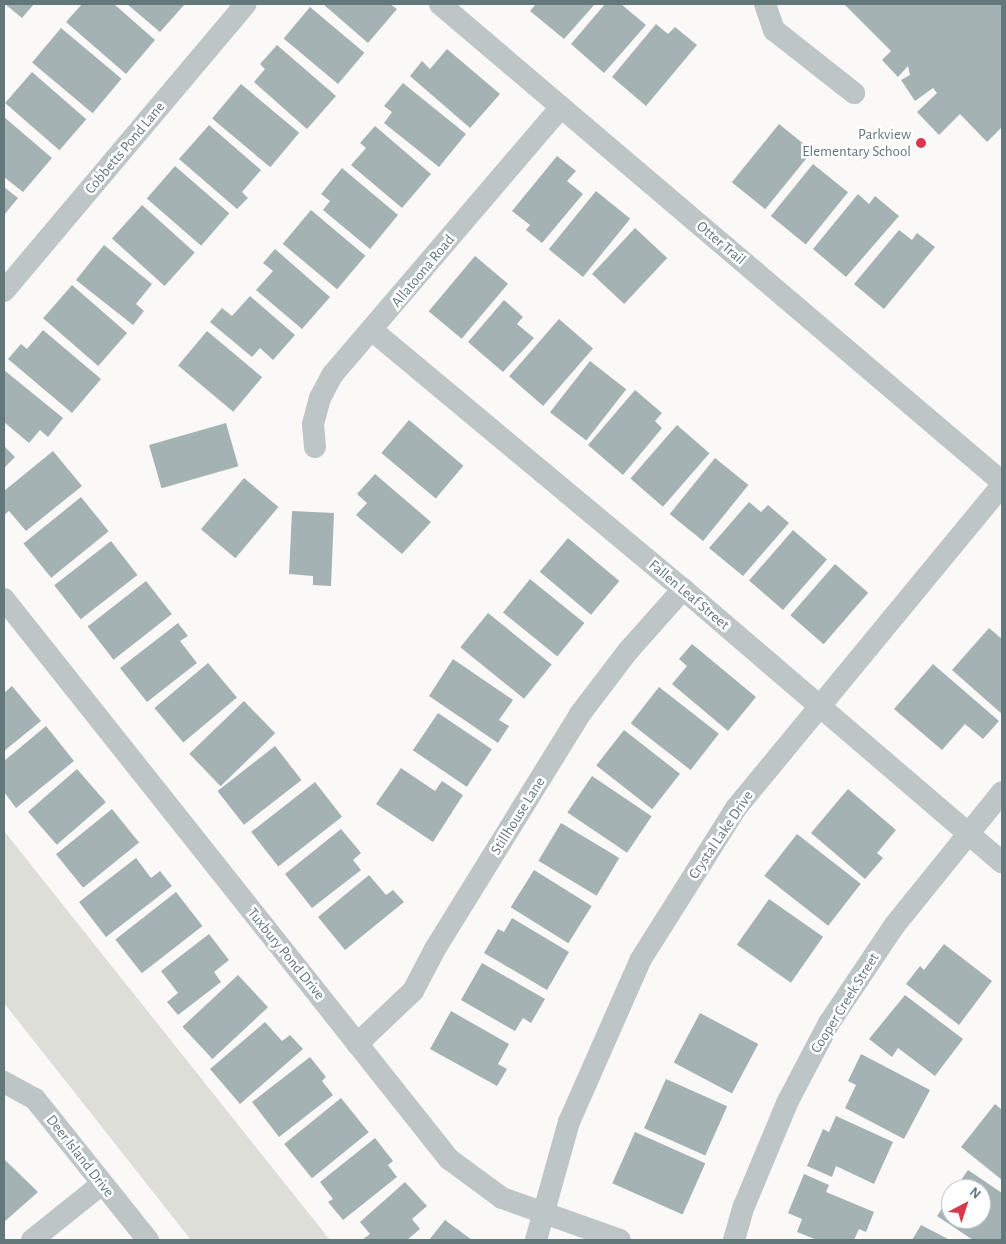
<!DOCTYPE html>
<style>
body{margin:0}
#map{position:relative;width:1006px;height:1244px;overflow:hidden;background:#faf9f8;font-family:"Alegreya Sans",sans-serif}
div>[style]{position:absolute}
.green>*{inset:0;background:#dcded7}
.building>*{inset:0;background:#a4b2b3;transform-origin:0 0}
.minor>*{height:22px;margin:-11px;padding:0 11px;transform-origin:11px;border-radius:11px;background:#bdc5c6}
.dots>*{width:14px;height:14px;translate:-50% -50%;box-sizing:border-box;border:2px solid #fff;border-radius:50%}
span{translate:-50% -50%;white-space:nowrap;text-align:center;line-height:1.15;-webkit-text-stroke:5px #fff;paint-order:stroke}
.poi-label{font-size:15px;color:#62787b}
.right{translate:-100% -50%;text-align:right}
.street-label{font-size:15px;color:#62787b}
.frame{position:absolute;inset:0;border:5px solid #62787b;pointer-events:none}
.north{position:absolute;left:941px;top:1179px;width:50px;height:50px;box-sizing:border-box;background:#fff;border:1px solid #c0c9ca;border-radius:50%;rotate:40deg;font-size:14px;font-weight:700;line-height:20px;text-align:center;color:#62787b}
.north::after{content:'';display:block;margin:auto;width:18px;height:22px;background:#d9384c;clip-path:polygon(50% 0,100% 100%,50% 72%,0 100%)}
</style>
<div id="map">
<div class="green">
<div style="clip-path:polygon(4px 831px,330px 1240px,191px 1240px,4px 1003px)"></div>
</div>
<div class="building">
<div style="clip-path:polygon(5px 4px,34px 4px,22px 18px)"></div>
<div style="clip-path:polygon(82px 4px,114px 4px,155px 40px,126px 74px,66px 22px)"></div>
<div style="clip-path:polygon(127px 4px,185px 4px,160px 32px)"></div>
<div style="clip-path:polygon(323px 4px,390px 4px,397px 9px,368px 43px)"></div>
<div style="clip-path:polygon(536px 4px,595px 4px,564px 39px,530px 11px)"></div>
<div style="clip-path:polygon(605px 4px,621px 4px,646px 25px,604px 73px,571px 44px)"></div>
<div style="clip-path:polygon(844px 4px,1002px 4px,1002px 127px,987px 142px,960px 114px,939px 135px,917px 112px,937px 93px,933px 88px,915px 101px,901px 80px,910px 75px,908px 66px,898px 77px,882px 60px,891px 51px)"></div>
<div style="left:310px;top:7px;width:71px;height:41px;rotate:40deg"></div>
<div style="clip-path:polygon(656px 24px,668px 34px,675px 27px,697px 45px,646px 106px,612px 77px)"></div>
<div style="left:61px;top:28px;width:79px;height:45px;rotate:40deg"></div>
<div style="clip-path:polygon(277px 45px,336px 96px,307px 129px,254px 82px,265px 69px,260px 64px)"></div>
<div style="clip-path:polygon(447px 49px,500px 94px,470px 128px,410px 76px,422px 61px,430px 69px)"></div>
<div style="left:32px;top:72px;width:72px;height:41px;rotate:41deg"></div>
<div style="clip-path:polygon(403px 83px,466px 134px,439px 167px,384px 123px,392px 112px,384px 106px)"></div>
<div style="left:241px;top:84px;width:76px;height:45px;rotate:40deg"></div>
<div style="clip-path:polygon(4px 117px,52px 158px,23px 192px,4px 177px)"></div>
<div style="left:779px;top:124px;width:43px;height:75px;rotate:39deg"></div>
<div style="clip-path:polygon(209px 125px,261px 170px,242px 192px,248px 198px,237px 209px,179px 159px)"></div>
<div style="clip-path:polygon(375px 126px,431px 174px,402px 208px,351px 165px,366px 148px,360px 143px)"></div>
<div style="clip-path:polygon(557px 156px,576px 171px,567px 181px,583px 194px,542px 243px,526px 230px,530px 225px,512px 211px)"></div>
<div style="left:813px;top:164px;width:45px;height:67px;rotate:39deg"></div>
<div style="left:175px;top:166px;width:72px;height:43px;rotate:41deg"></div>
<div style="clip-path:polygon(342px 168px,398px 215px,370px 249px,323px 210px,330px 201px,321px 194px)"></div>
<div style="clip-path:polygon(4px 187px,18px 198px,4px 215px)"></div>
<div style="left:596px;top:191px;width:44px;height:75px;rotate:39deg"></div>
<div style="clip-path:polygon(858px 194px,869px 204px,875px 196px,899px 216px,846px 277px,813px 249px)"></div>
<div style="left:142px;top:205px;width:71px;height:45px;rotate:42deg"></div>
<div style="left:311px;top:210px;width:71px;height:44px;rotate:40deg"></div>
<div style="left:635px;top:228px;width:44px;height:63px;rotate:43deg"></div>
<div style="clip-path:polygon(899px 230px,912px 240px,917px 233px,935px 247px,884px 309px,854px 284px)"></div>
<div style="clip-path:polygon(104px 245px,152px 284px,136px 304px,144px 311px,133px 325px,76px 280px)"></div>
<div style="clip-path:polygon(275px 249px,330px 297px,302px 329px,256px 290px,273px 271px,263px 263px)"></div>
<div style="left:475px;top:256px;width:43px;height:72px;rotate:40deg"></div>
<div style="left:72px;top:285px;width:73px;height:44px;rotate:41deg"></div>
<div style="clip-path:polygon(250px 296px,295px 335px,273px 360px,260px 348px,252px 357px,210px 322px,222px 308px,232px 316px)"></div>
<div style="clip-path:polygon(504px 300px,523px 317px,517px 324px,534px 338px,503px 372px,468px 342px)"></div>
<div style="left:559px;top:319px;width:45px;height:76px;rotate:41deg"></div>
<div style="clip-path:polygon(43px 330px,101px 379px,72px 413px,8px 359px,21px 344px,27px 349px)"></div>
<div style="left:207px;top:331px;width:72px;height:45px;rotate:40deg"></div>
<div style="left:590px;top:361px;width:46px;height:65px;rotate:38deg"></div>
<div style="clip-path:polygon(4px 370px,63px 418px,48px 437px,40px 430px,29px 443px,4px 422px)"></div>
<div style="clip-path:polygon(635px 390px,662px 413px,655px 421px,662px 428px,623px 475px,588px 445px)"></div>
<div style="left:409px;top:420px;width:71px;height:43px;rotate:40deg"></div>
<div style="left:226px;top:423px;width:45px;height:80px;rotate:74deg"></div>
<div style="left:677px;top:425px;width:43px;height:71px;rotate:41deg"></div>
<div style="clip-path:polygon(4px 446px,15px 457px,4px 468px)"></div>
<div style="clip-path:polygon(53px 451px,82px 486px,26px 531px,9px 511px,4px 515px,4px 491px)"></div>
<div style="left:715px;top:458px;width:43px;height:72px;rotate:39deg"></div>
<div style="clip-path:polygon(375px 474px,431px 522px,402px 554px,356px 515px,367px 503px,357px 494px)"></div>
<div style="left:244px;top:478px;width:45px;height:67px;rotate:40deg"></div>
<div style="left:81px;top:497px;width:44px;height:74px;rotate:51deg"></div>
<div style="clip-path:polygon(749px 502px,761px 512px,768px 505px,789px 523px,743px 576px,709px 548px)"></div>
<div style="clip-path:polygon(292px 511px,334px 513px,331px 586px,313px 585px,313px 576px,289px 574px)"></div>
<div style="left:793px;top:530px;width:45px;height:67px;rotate:41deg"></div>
<div style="left:568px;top:538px;width:67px;height:44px;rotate:40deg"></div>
<div style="left:111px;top:541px;width:43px;height:72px;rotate:52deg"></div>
<div style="left:835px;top:564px;width:44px;height:68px;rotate:41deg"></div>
<div style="left:530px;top:579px;width:70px;height:43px;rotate:39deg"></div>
<div style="left:146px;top:581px;width:42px;height:74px;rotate:52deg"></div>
<div style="left:488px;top:613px;width:82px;height:44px;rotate:39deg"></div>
<div style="clip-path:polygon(178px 623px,188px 636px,180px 641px,197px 663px,147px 702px,120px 668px)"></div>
<div style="clip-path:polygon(989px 628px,1002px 639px,1002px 714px,952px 670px)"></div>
<div style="clip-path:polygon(692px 644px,756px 697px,728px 731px,672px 684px,687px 666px,679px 659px)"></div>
<div style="clip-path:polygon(453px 659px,513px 700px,499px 720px,509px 726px,498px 743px,429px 696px)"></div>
<div style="left:208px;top:663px;width:45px;height:70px;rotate:50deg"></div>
<div style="clip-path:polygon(933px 664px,999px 721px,983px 739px,965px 724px,942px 750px,894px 709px)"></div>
<div style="clip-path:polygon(12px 686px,41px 721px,4px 751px,4px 693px)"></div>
<div style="left:659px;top:687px;width:76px;height:46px;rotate:38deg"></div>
<div style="left:244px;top:701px;width:45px;height:76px;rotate:46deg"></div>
<div style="left:438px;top:713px;width:65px;height:45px;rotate:34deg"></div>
<div style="clip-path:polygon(46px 726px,74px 761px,16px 808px,4px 792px,4px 761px)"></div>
<div style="left:624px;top:730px;width:71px;height:45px;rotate:38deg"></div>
<div style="left:275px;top:746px;width:43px;height:73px;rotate:52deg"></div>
<div style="clip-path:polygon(401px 768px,435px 791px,442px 781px,463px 795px,433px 842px,376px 804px)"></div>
<div style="left:77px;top:769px;width:44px;height:65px;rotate:49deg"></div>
<div style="left:592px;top:776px;width:72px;height:44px;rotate:34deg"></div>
<div style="left:315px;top:782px;width:44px;height:81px;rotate:52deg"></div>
<div style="clip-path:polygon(848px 789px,896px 830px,877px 853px,883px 858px,865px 879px,811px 833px)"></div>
<div style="left:112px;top:809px;width:43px;height:72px;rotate:51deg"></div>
<div style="left:561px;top:823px;width:68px;height:44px;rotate:31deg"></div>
<div style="clip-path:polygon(341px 829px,361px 853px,353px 860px,361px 870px,312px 908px,285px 874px)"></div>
<div style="left:797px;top:834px;width:81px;height:53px;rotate:38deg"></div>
<div style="clip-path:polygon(136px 858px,151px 878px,160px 871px,172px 886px,106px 937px,79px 902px)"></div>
<div style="left:534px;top:870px;width:68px;height:44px;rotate:32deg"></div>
<div style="clip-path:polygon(369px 875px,386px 895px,393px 890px,404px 902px,345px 950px,318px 917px)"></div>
<div style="left:176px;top:892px;width:43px;height:77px;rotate:52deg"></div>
<div style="left:769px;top:899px;width:66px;height:56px;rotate:35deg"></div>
<div style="clip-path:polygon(512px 918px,569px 952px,547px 990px,484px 953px,498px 929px,504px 932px)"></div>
<div style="clip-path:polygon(209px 934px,229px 960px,214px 972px,221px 982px,178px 1015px,167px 1002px,178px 993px,161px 971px)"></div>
<div style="clip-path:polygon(944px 944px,992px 981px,959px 1025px,906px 984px,920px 966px,924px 970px)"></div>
<div style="clip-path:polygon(482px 963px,545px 999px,531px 1023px,523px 1018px,515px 1031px,461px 1000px)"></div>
<div style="left:238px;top:975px;width:44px;height:76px;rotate:47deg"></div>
<div style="clip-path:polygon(905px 995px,963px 1039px,935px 1076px,898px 1048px,892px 1057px,869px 1039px)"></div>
<div style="clip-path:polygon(451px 1011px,509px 1044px,498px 1064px,507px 1069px,497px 1086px,430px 1049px)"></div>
<div style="left:700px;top:1013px;width:66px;height:56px;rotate:28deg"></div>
<div style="clip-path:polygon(265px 1022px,282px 1041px,290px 1035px,303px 1049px,240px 1104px,210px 1069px)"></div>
<div style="clip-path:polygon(861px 1054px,930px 1090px,904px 1139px,845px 1108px,856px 1085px,848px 1081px)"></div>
<div style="clip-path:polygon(310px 1057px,326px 1077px,322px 1081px,333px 1095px,279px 1137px,252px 1102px)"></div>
<div style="left:666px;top:1079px;width:67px;height:54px;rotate:24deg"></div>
<div style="left:341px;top:1098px;width:44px;height:73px;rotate:51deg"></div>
<div style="clip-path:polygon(995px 1104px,1002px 1110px,1002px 1180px,961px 1147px)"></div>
<div style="clip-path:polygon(836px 1116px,893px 1142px,874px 1184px,836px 1166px,832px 1177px,807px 1166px,823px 1129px,829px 1132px)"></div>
<div style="left:635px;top:1132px;width:77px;height:56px;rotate:24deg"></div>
<div style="clip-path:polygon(375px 1138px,393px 1161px,388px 1165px,397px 1177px,343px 1220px,328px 1202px,333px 1199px,320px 1182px)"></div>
<div style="clip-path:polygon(4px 1159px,38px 1192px,4px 1222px)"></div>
<div style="clip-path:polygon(968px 1170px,1002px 1193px,1001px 1240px,973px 1240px,937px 1216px,951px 1195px,951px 1219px,981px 1219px,981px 1189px,955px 1189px)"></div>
<div style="clip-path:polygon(804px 1174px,829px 1185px,826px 1192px,874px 1212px,866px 1232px,859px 1229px,854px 1240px,817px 1240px,797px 1232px,802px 1219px,788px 1213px)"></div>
<div style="clip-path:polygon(405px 1182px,427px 1206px,412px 1219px,420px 1229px,407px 1240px,362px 1240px,370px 1234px,360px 1222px)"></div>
<div style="clip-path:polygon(445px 1220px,472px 1240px,429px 1240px)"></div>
<div style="clip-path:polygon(921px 1225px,950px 1240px,912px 1240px)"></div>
</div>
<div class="minor">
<div style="left:440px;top:4px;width:738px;rotate:40.38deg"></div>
<div style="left:765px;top:4px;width:28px;rotate:71deg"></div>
<div style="left:774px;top:30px;width:102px;rotate:38.2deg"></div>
<div style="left:4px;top:291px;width:375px;rotate:-49.9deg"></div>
<div style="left:373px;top:331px;width:403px;rotate:39.8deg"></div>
<div style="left:683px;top:589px;width:420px;rotate:40.6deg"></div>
<div style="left:315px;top:447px;width:23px;rotate:-95deg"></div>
<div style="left:313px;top:424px;width:27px;rotate:-75deg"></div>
<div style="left:320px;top:398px;width:27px;rotate:-62deg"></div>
<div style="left:333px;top:374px;width:351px;rotate:-49.5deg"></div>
<div style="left:4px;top:599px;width:715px;rotate:51.53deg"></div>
<div style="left:449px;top:1159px;width:66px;rotate:36.3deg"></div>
<div style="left:502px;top:1198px;width:125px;rotate:19.6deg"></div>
<div style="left:357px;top:1044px;width:77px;rotate:-43.4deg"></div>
<div style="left:413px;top:991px;width:47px;rotate:-62.4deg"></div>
<div style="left:435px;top:949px;width:276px;rotate:-58.3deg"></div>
<div style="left:580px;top:714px;width:79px;rotate:-52.7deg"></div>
<div style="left:628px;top:651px;width:83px;rotate:-48.4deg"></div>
<div style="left:4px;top:1082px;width:35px;rotate:29deg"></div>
<div style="left:35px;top:1099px;width:181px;rotate:51.3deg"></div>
<div style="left:32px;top:1240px;width:90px;rotate:-38.7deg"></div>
<div style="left:536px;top:1240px;width:123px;rotate:-74.4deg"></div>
<div style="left:569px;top:1122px;width:178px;rotate:-66.2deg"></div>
<div style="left:641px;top:959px;width:178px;rotate:-57.8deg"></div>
<div style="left:736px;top:808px;width:418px;rotate:-50.5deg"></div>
<div style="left:734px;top:1240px;width:35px;rotate:-74deg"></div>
<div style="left:744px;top:1206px;width:114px;rotate:-67.3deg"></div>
<div style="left:788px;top:1101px;width:88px;rotate:-62.3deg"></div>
<div style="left:829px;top:1023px;width:117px;rotate:-56.2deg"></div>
<div style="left:894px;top:926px;width:172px;rotate:-51.1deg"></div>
</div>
<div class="dots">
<div style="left:921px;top:143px;background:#d9384c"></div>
</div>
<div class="poi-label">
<span class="right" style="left:911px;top:143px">Parkview<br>Elementary School</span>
</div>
<div class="street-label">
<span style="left:125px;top:148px;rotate:-50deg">Cobbetts Pond Lane</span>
<span style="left:721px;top:243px;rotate:40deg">Otter Trail</span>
<span style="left:423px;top:271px;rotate:-50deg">Allatoona Road</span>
<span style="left:689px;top:595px;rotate:40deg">Fallen Leaf Street</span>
<span style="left:518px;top:816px;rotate:-58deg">Stillhouse Lane</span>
<span style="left:721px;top:835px;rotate:-56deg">Crystal Lake Drive</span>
<span style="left:286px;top:954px;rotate:51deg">Tuxbury Pond Drive</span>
<span style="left:845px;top:1003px;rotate:-58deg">Cooper Creek Street</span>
<span style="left:80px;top:1156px;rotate:52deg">Deer Island Drive</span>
</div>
<div class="frame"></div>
<div class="north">N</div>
</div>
